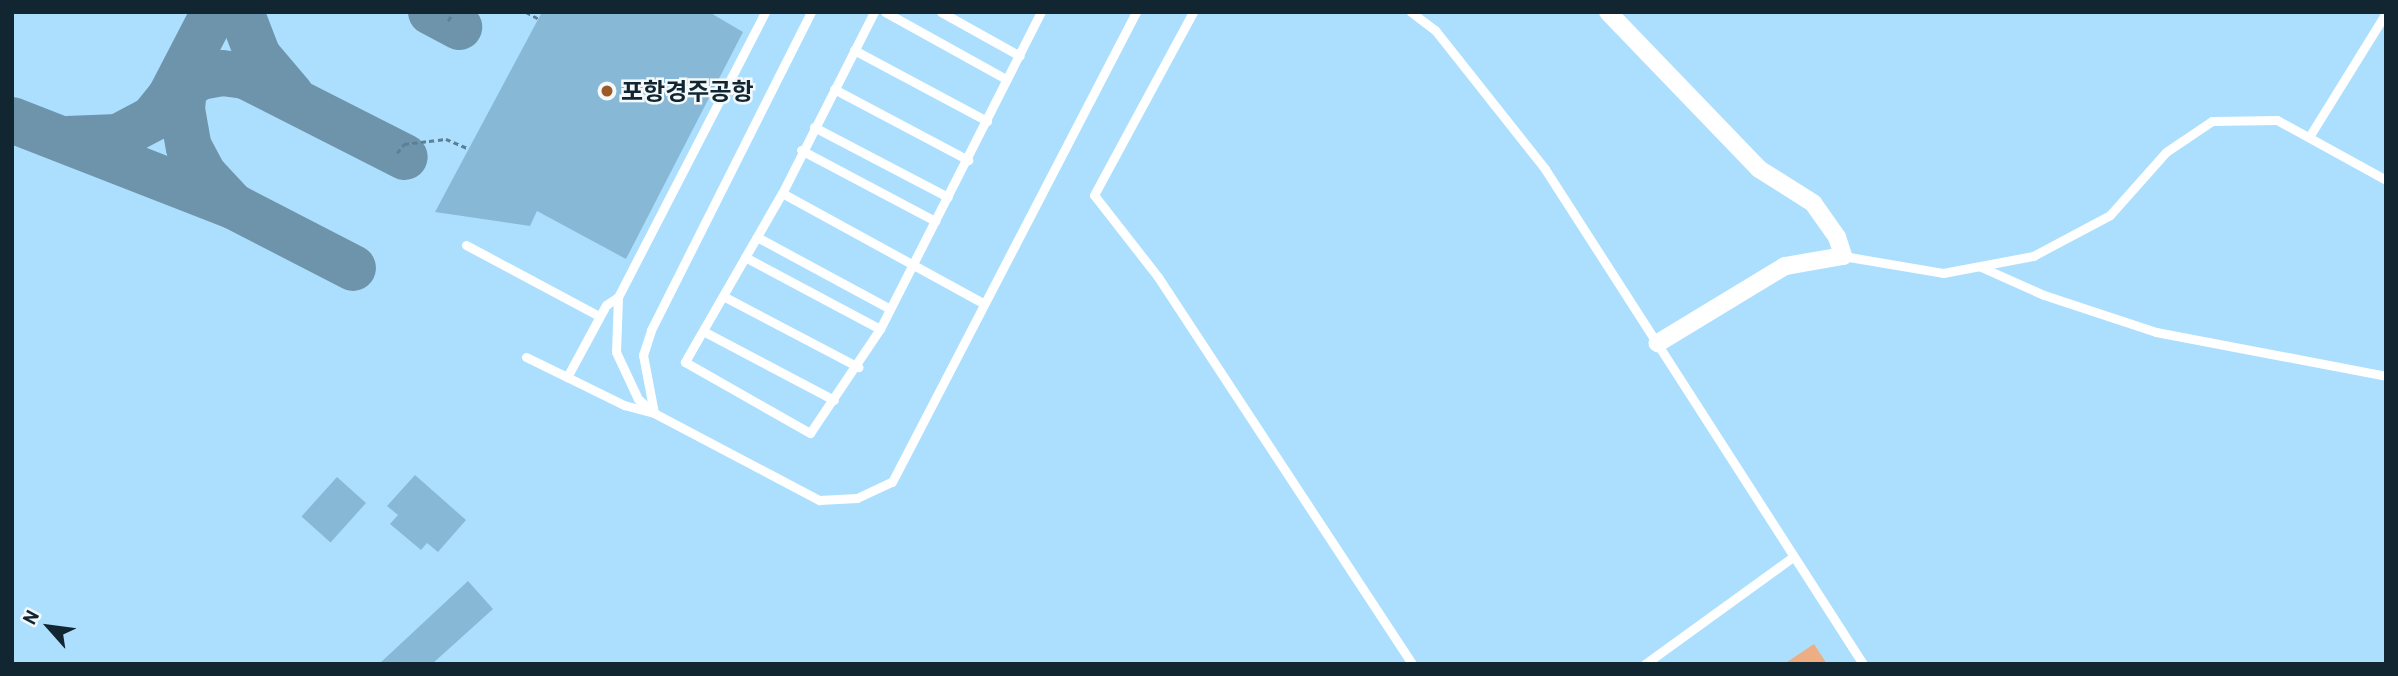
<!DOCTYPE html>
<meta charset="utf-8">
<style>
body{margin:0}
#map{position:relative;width:2398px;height:676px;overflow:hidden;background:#acdffe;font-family:Barlow,"Noto Sans KR",sans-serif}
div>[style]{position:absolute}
.green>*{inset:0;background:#edae83}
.taxiway>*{height:46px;margin:-23px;padding:0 23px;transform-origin:23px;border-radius:23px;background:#6e94ac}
.building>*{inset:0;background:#87b9d7;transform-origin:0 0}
.path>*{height:2.5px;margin-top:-1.25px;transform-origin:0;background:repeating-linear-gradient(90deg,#5c7f94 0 5px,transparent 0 8.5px)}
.lane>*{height:9px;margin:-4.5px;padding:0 4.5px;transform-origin:4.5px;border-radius:4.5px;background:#fff}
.street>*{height:18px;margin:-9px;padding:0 9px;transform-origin:9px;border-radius:9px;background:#fff}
.dots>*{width:19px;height:19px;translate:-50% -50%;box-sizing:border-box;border:4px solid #f4f9fc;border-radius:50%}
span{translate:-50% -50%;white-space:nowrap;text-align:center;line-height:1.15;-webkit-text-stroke:5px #f4f9fc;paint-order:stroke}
.poi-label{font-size:24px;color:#122632;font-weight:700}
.left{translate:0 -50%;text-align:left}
.frame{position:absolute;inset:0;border:14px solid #122632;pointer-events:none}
.north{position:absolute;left:14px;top:592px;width:70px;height:70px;-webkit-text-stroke:5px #f4f9fc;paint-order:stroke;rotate:298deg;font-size:19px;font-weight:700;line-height:28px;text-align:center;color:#122632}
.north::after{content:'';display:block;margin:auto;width:24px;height:32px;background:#122632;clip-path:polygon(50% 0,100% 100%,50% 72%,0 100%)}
</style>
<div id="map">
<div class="green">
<div style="clip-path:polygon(1814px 644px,1827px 664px,1784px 664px)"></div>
</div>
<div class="taxiway">
<div style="left:241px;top:12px;width:47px;rotate:68.9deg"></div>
<div style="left:258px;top:56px;width:51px;rotate:49.8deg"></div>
<div style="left:431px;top:12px;width:32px;rotate:28deg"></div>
<div style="left:186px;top:68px;width:41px;rotate:95.6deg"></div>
<div style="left:182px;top:109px;width:39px;rotate:80deg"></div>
<div style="left:189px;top:147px;width:32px;rotate:62deg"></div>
<div style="left:204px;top:175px;width:40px;rotate:47deg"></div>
<div style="left:170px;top:97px;width:36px;rotate:-34deg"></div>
<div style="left:200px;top:77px;width:22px;rotate:-10deg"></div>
<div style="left:222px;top:73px;width:23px;rotate:7deg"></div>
<div style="left:245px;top:76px;width:179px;rotate:26.9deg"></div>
<div style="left:12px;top:120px;width:237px;rotate:21.3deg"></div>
<div style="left:233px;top:206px;width:135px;rotate:27.3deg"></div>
<div style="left:67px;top:139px;width:51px;rotate:-2.2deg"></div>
<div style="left:118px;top:137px;width:40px;rotate:-28deg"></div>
<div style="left:153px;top:118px;width:27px;rotate:-51deg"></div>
<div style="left:170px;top:97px;width:96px;rotate:-62.6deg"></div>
</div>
<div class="building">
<div style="clip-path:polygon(542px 12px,709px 12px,743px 32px,626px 259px,537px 211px,530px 226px,435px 212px)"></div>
<div style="clip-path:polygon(415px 475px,466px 520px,438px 552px,427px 543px,421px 550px,390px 524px,398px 515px,387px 506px)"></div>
<div style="left:337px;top:477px;width:39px;height:53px;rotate:42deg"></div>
<div style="clip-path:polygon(468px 581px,493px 609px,432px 664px,379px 664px)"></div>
</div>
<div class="path">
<div style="left:526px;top:12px;width:15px;rotate:28deg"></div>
<div style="left:448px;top:21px;width:10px;rotate:-61deg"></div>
<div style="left:397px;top:153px;width:11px;rotate:-52deg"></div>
<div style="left:404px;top:144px;width:42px;rotate:-6.8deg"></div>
<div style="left:446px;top:139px;width:25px;rotate:23deg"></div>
</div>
<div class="lane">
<div style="left:874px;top:12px;width:203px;rotate:116.9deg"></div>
<div style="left:782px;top:193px;width:195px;rotate:119.9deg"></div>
<div style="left:685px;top:362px;width:144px;rotate:29.6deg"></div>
<div style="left:810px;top:433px;width:125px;rotate:-56.1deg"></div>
<div style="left:880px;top:329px;width:356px;rotate:-63.1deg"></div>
<div style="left:885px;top:12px;width:138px;rotate:29deg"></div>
<div style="left:941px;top:12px;width:90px;rotate:29.1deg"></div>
<div style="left:1193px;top:12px;width:208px;rotate:118.4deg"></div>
<div style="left:1094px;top:195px;width:104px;rotate:52deg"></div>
<div style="left:1158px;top:277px;width:463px;rotate:56.7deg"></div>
<div style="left:1411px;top:12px;width:30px;rotate:37deg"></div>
<div style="left:1435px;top:30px;width:177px;rotate:51.6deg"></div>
<div style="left:1545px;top:169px;width:588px;rotate:57.28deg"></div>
<div style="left:854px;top:50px;width:151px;rotate:28.1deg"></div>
<div style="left:834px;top:89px;width:152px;rotate:27.9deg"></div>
<div style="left:814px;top:127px;width:151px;rotate:27.6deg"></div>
<div style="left:2309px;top:137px;width:146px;rotate:-58.2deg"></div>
<div style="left:801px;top:150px;width:152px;rotate:27.9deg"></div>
<div style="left:782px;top:193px;width:229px;rotate:28.7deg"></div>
<div style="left:757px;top:237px;width:151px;rotate:28.4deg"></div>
<div style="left:466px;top:245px;width:151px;rotate:28.1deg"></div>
<div style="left:1843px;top:256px;width:101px;rotate:9.6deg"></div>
<div style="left:1943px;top:273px;width:92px;rotate:-10.7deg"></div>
<div style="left:2033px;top:256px;width:87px;rotate:-28deg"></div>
<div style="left:2110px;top:215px;width:84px;rotate:-48.4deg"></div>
<div style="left:2166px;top:152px;width:55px;rotate:-34deg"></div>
<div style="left:2212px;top:121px;width:65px;rotate:-0.9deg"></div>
<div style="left:2277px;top:120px;width:124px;rotate:28.8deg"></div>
<div style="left:745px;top:257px;width:153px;rotate:28.1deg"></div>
<div style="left:1981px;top:267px;width:69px;rotate:24deg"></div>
<div style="left:2044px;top:295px;width:118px;rotate:18.3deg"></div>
<div style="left:2156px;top:332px;width:234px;rotate:10.8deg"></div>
<div style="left:723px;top:296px;width:153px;rotate:27.7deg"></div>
<div style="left:618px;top:297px;width:14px;rotate:146deg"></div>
<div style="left:606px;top:305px;width:82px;rotate:118.4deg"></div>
<div style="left:567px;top:377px;width:64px;rotate:26.2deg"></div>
<div style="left:624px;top:405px;width:31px;rotate:15deg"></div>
<div style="left:654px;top:413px;width:187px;rotate:27.8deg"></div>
<div style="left:819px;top:500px;width:38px;rotate:-3deg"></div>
<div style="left:857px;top:498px;width:38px;rotate:-25deg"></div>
<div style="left:892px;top:482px;width:530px;rotate:-62.56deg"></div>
<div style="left:703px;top:331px;width:148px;rotate:27.8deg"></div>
<div style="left:526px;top:357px;width:46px;rotate:26deg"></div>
<div style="left:653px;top:412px;width:20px;rotate:-139deg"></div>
<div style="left:638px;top:399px;width:52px;rotate:-115.1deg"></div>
<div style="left:616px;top:352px;width:55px;rotate:-87.9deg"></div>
<div style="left:618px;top:297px;width:321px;rotate:-62.7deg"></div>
<div style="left:654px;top:413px;width:59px;rotate:-100.7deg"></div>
<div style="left:643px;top:355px;width:26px;rotate:-72deg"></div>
<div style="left:651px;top:330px;width:356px;rotate:-63.3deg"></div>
<div style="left:1645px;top:664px;width:183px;rotate:-35.9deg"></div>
</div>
<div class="street">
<div style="left:1608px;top:12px;width:218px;rotate:46.1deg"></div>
<div style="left:1759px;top:169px;width:64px;rotate:32.2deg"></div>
<div style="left:1813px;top:203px;width:42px;rotate:54.8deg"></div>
<div style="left:1837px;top:237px;width:20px;rotate:72deg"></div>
<div style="left:1843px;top:256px;width:59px;rotate:170.2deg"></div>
<div style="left:1785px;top:266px;width:149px;rotate:148.8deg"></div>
</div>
<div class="dots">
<div style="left:607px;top:91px;background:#9c5a27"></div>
</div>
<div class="poi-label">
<span class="left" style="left:621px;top:91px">포항경주공항</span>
</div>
<div class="frame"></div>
<div class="north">N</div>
</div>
